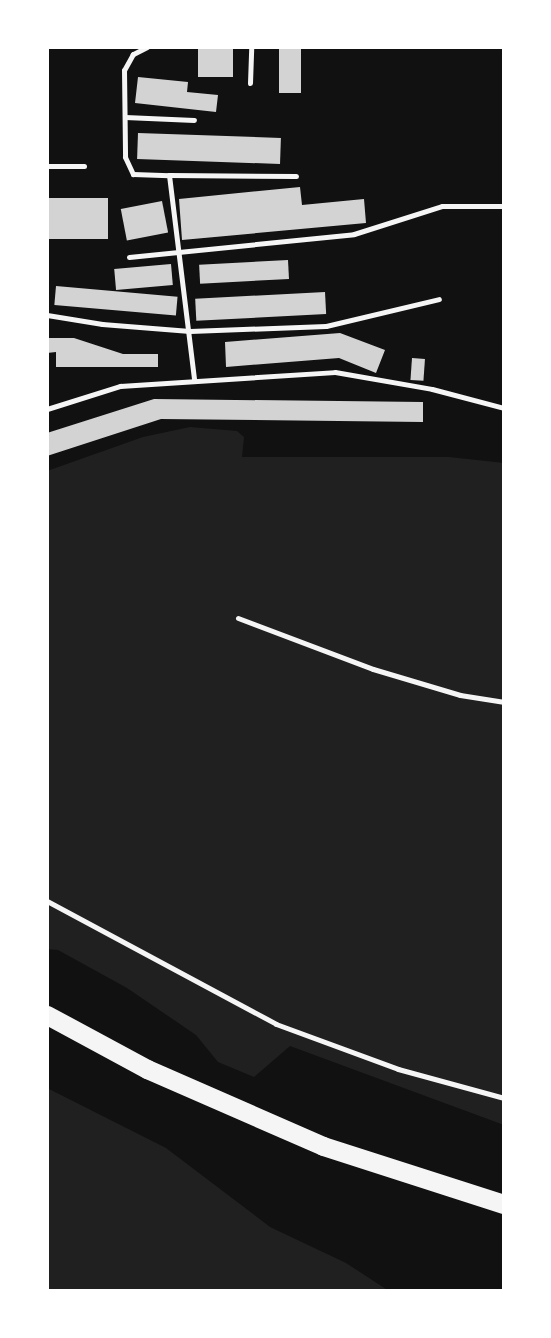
<!DOCTYPE html>
<style>
body{margin:0}
#map{position:relative;width:551px;height:1338px;overflow:hidden;background:#111;font-family:Bitter,serif}
div>[style]{position:absolute}
.green>*{inset:0;background:#202020}
.building>*{inset:0;background:#d3d3d3;transform-origin:0 0}
.service>*{height:5px;margin:-2.5px;padding:0 2.5px;transform-origin:2.5px;border-radius:2.5px;background:#f5f5f5}
.trunk>*{height:19px;margin:-9.5px;padding:0 9.5px;transform-origin:9.5px;border-radius:9.5px;background:#f5f5f5}
span{translate:-50% -50%;white-space:nowrap;text-align:center;line-height:1.15;-webkit-text-stroke:6px #fff;paint-order:stroke}
.frame{position:absolute;inset:0;border:49px solid #fff;pointer-events:none}
</style>
<div id="map">
<div class="green">
<div style="clip-path:polygon(190px 427px,237px 431px,244px 437px,242px 457px,449px 457px,504px 463px,504px 1125px,290px 1046px,254px 1077px,218px 1062px,196px 1035px,127px 988px,58px 950px,47px 949px,47px 471px,143px 437px)"></div>
<div style="clip-path:polygon(47px 1088px,166px 1148px,270px 1227px,346px 1263px,389px 1291px,47px 1291px)"></div>
</div>
<div class="building">
<div style="left:198px;top:47px;width:35px;height:30px"></div>
<div style="left:279px;top:47px;width:22px;height:46px"></div>
<div style="clip-path:polygon(138px 77px,188px 82px,187px 92px,218px 95px,216px 112px,135px 103px)"></div>
<div style="left:138px;top:133px;width:143px;height:26px;rotate:2deg"></div>
<div style="clip-path:polygon(300px 187px,302px 205px,364px 199px,366px 223px,182px 240px,179px 199px)"></div>
<div style="left:47px;top:198px;width:61px;height:41px"></div>
<div style="left:162px;top:201px;width:32px;height:42px;rotate:79deg"></div>
<div style="left:288px;top:260px;width:19px;height:89px;rotate:87deg"></div>
<div style="left:171px;top:264px;width:21px;height:57px;rotate:85deg"></div>
<div style="left:56px;top:286px;width:122px;height:19px;rotate:5deg"></div>
<div style="left:325px;top:292px;width:22px;height:130px;rotate:87deg"></div>
<div style="clip-path:polygon(340px 333px,385px 350px,376px 373px,339px 358px,226px 367px,225px 342px)"></div>
<div style="clip-path:polygon(47px 338px,74px 338px,123px 354px,158px 354px,158px 367px,56px 367px,56px 352px,47px 353px)"></div>
<div style="left:412px;top:358px;width:13px;height:22px;rotate:4deg"></div>
<div style="clip-path:polygon(154px 399px,423px 402px,423px 422px,161px 419px,47px 456px,47px 433px)"></div>
</div>
<div class="service">
<div style="left:147px;top:47px;width:16px;rotate:153deg"></div>
<div style="left:133px;top:54px;width:18px;rotate:119deg"></div>
<div style="left:124px;top:70px;width:87px;rotate:89.3deg"></div>
<div style="left:125px;top:157px;width:19px;rotate:65deg"></div>
<div style="left:133px;top:174px;width:36px;rotate:2deg"></div>
<div style="left:169px;top:175px;width:206px;rotate:83deg"></div>
<div style="left:250px;top:83px;width:36px;rotate:-88deg"></div>
<div style="left:125px;top:117px;width:69px;rotate:2.5deg"></div>
<div style="left:47px;top:166px;width:37px"></div>
<div style="left:169px;top:175px;width:127px;rotate:0.5deg"></div>
<div style="left:129px;top:257px;width:226px;rotate:-5.8deg"></div>
<div style="left:354px;top:234px;width:92px;rotate:-17.7deg"></div>
<div style="left:442px;top:206px;width:62px"></div>
<div style="left:47px;top:315px;width:56px;rotate:9.3deg"></div>
<div style="left:102px;top:324px;width:88px;rotate:4.5deg"></div>
<div style="left:190px;top:331px;width:136px;rotate:-2.1deg"></div>
<div style="left:326px;top:326px;width:116px;rotate:-13.4deg"></div>
<div style="left:47px;top:409px;width:77px;rotate:-17.5deg"></div>
<div style="left:120px;top:386px;width:215px;rotate:-3.7deg"></div>
<div style="left:335px;top:372px;width:98px;rotate:9.9deg"></div>
<div style="left:432px;top:389px;width:74px;rotate:14.8deg"></div>
<div style="left:238px;top:618px;width:144px;rotate:20.7deg"></div>
<div style="left:373px;top:669px;width:91px;rotate:16.6deg"></div>
<div style="left:460px;top:695px;width:45px;rotate:9deg"></div>
<div style="left:47px;top:901px;width:260px;rotate:28.2deg"></div>
<div style="left:276px;top:1024px;width:130px;rotate:20.2deg"></div>
<div style="left:398px;top:1069px;width:110px;rotate:15.3deg"></div>
</div>
<div class="trunk">
<div style="left:47px;top:1015px;width:114px;rotate:28.4deg"></div>
<div style="left:147px;top:1069px;width:192px;rotate:23.6deg"></div>
<div style="left:323px;top:1146px;width:190px;rotate:17.8deg"></div>
</div>
<div class="frame"></div>
</div>
